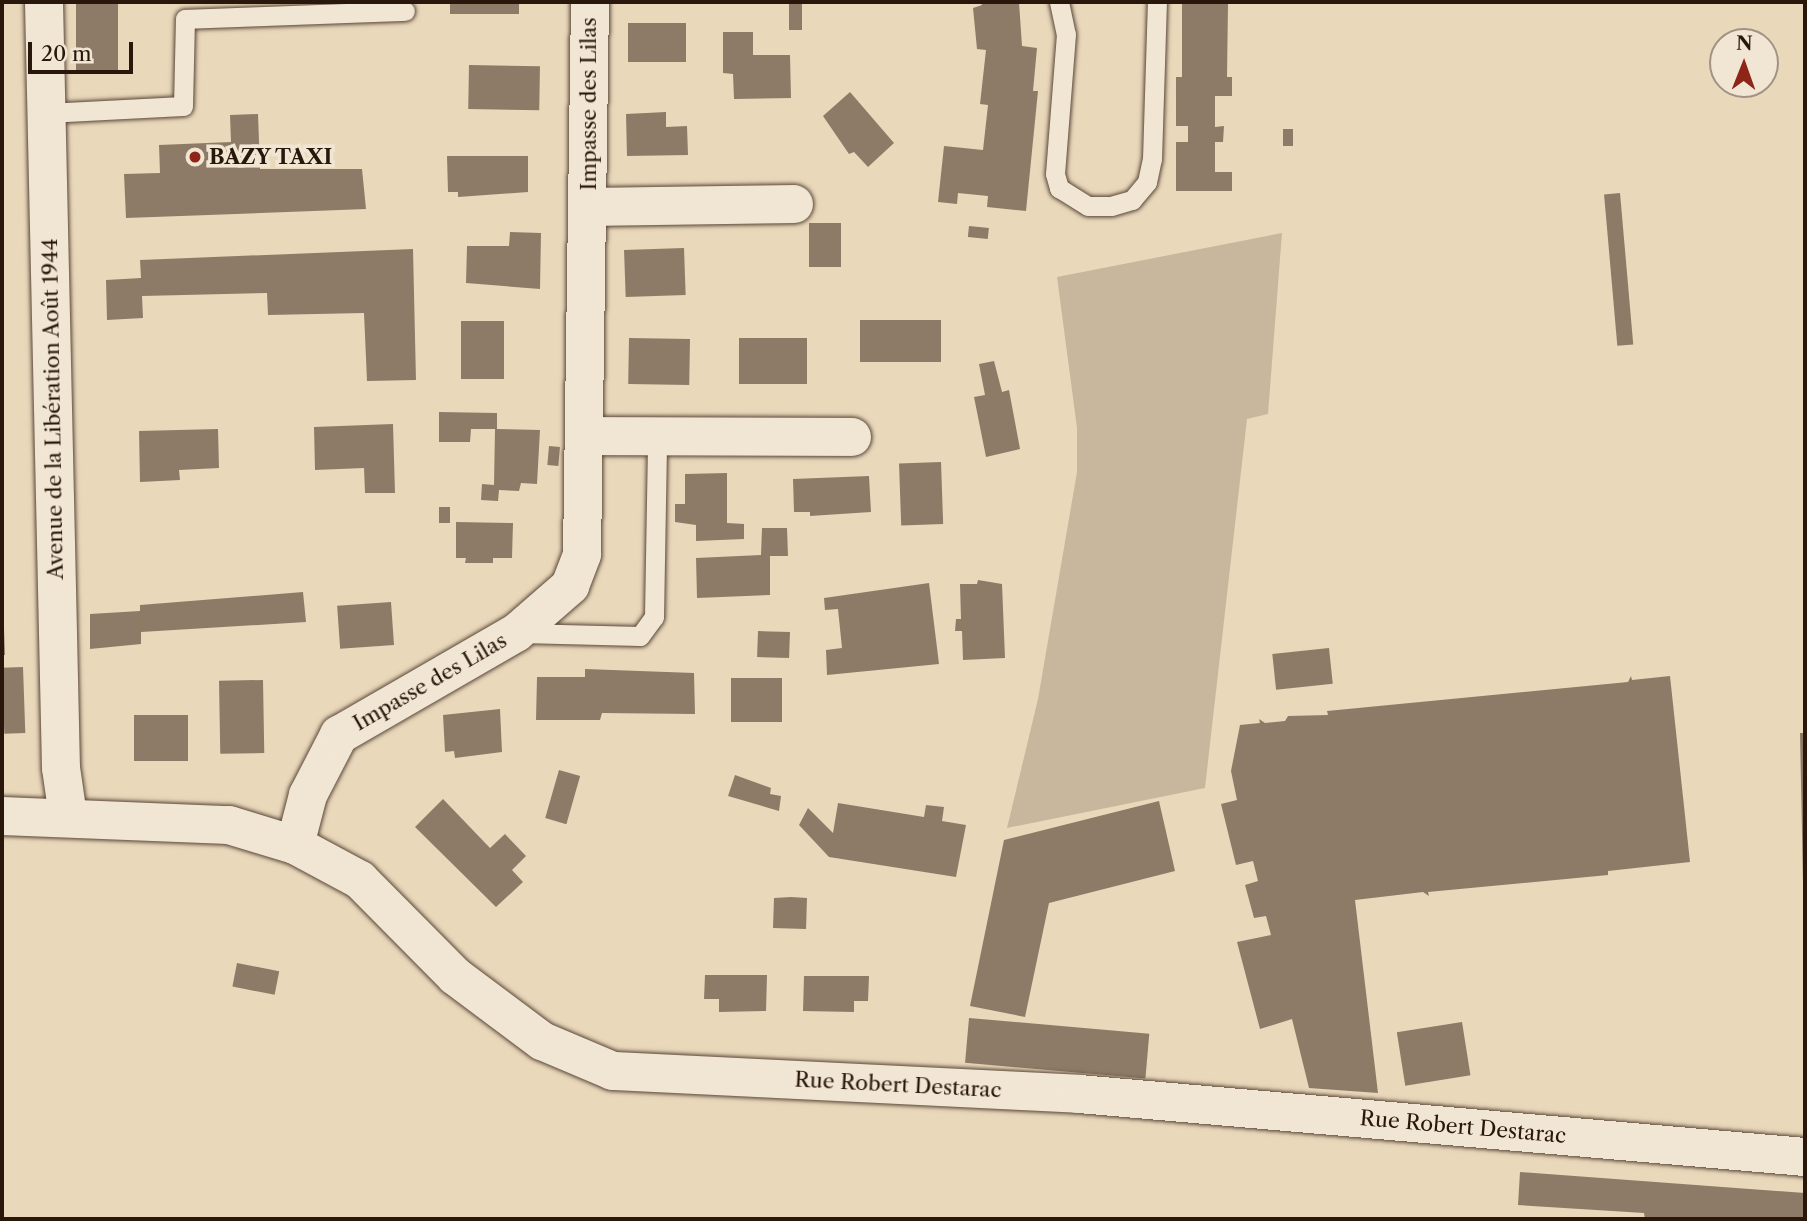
<!DOCTYPE html>
<meta charset="utf-8">
<style>
body{margin:0}
#map{position:relative;width:1807px;height:1221px;overflow:hidden;background:#ead8bb;font-family:"Libre Caslon Text",serif}
div>[style]{position:absolute}
.green>*{inset:0;background:#c9b79d}
.building>*{inset:0;background:#8d7b67;transform-origin:0 0}
.roads{filter:drop-shadow(0 0 2px #594738) drop-shadow(0 0 2px #594738)}
.service>*{height:19px;margin:-9.5px;padding:0 9.5px;transform-origin:9.5px;border-radius:9.5px;background:#f1e6d3}
.minor>*{height:38px;margin:-19px;padding:0 19px;transform-origin:19px;border-radius:19px;background:#f1e6d3}
.dots>*{width:19px;height:19px;translate:-50% -50%;box-sizing:border-box;border:4px solid #f1e6d3;border-radius:50%}
span{translate:-50% -50%;white-space:nowrap;text-align:center;line-height:1.15;-webkit-text-stroke:7px #f1e6d3;paint-order:stroke}
.street-label{font-size:21px;color:#29170c}
.poi-label{font-size:21px;color:#29170c;font-weight:700}
.left{translate:0 -50%;text-align:left}
.frame{position:absolute;inset:0;border:4px solid #29170c;pointer-events:none}
.north{position:absolute;left:1709px;top:28px;width:70px;height:70px;box-sizing:border-box;background:#f1e6d3;border:2px solid #a19383;border-radius:50%;rotate:1deg;font-size:19px;font-weight:700;line-height:28px;text-align:center;color:#29170c}
.north::after{content:'';display:block;margin:auto;width:24px;height:32px;background:#8f2418;clip-path:polygon(50% 0,100% 100%,50% 72%,0 100%)}
.scale{position:absolute;left:28px;top:42px;width:105px;height:32px;box-sizing:border-box;border:4px solid #29170c;border-top:0;padding-left:9px;font-size:21px;line-height:24px;white-space:nowrap;color:#29170c;-webkit-text-stroke:5px #f1e6d3;paint-order:stroke}
</style>
<div id="map">
<div class="green">
<div style="clip-path:polygon(1282px 233px,1268px 414px,1247px 419px,1205px 788px,1007px 828px,1038px 699px,1077px 472px,1077px 428px,1057px 277px)"></div>
</div>
<div class="building">
<div style="left:76px;top:2px;width:42px;height:71px"></div>
<div style="left:450px;top:2px;width:69px;height:12px"></div>
<div style="left:789px;top:2px;width:13px;height:28px"></div>
<div style="clip-path:polygon(981px 2px,1019px 2px,1022px 46px,1037px 48px,1033px 91px,1038px 91px,1026px 211px,987px 207px,988px 196px,958px 193px,957px 204px,938px 202px,944px 146px,983px 150px,988px 105px,980px 104px,986px 50px,977px 49px,973px 8px,982px 5px)"></div>
<div style="clip-path:polygon(1182px 2px,1228px 4px,1227px 77px,1232px 77px,1232px 96px,1215px 96px,1215px 127px,1224px 126px,1223px 142px,1215px 142px,1215px 172px,1232px 172px,1232px 191px,1176px 191px,1176px 142px,1188px 142px,1188px 126px,1176px 126px,1176px 77px,1182px 77px)"></div>
<div style="left:628px;top:23px;width:58px;height:39px"></div>
<div style="clip-path:polygon(723px 32px,753px 32px,753px 55px,790px 55px,791px 98px,734px 99px,733px 74px,723px 73px)"></div>
<div style="left:469px;top:65px;width:71px;height:44px;rotate:1deg"></div>
<div style="clip-path:polygon(850px 92px,894px 143px,868px 167px,854px 152px,849px 154px,823px 116px)"></div>
<div style="clip-path:polygon(666px 112px,666px 127px,687px 126px,688px 155px,627px 156px,626px 114px)"></div>
<div style="clip-path:polygon(258px 114px,260px 169px,362px 169px,366px 209px,126px 218px,124px 174px,160px 173px,159px 145px,231px 142px,230px 115px)"></div>
<div style="left:1283px;top:129px;width:10px;height:17px"></div>
<div style="clip-path:polygon(447px 156px,528px 156px,528px 192px,458px 197px,458px 192px,448px 192px)"></div>
<div style="left:1620px;top:193px;width:152px;height:16px;rotate:85deg"></div>
<div style="left:841px;top:223px;width:44px;height:32px;rotate:90deg"></div>
<div style="left:969px;top:226px;width:20px;height:11px;rotate:6deg"></div>
<div style="clip-path:polygon(510px 232px,541px 233px,540px 289px,466px 283px,467px 246px,509px 246px)"></div>
<div style="left:684px;top:248px;width:47px;height:60px;rotate:88deg"></div>
<div style="clip-path:polygon(413px 249px,416px 380px,367px 381px,364px 313px,268px 315px,267px 293px,142px 296px,143px 318px,107px 320px,106px 280px,141px 278px,140px 260px)"></div>
<div style="left:860px;top:320px;width:81px;height:42px"></div>
<div style="left:461px;top:321px;width:43px;height:58px"></div>
<div style="left:739px;top:338px;width:68px;height:46px"></div>
<div style="left:690px;top:339px;width:46px;height:61px;rotate:91deg"></div>
<div style="clip-path:polygon(994px 361px,1002px 392px,1009px 390px,1020px 449px,986px 457px,974px 397px,985px 395px,979px 364px)"></div>
<div style="clip-path:polygon(439px 412px,497px 413px,497px 429px,471px 429px,470px 442px,439px 442px)"></div>
<div style="clip-path:polygon(393px 424px,395px 493px,365px 493px,364px 468px,315px 470px,314px 427px)"></div>
<div style="clip-path:polygon(218px 429px,219px 468px,179px 470px,180px 480px,140px 482px,139px 431px)"></div>
<div style="clip-path:polygon(495px 429px,540px 430px,537px 484px,521px 483px,519px 491px,499px 490px,498px 501px,481px 500px,482px 484px,494px 485px)"></div>
<div style="left:549px;top:446px;width:11px;height:19px;rotate:5deg"></div>
<div style="left:941px;top:462px;width:62px;height:42px;rotate:88deg"></div>
<div style="clip-path:polygon(727px 473px,727px 523px,744px 524px,744px 539px,696px 541px,696px 525px,675px 522px,675px 504px,685px 504px,685px 474px)"></div>
<div style="clip-path:polygon(869px 476px,871px 512px,810px 516px,810px 512px,794px 512px,793px 479px)"></div>
<div style="left:439px;top:507px;width:11px;height:16px"></div>
<div style="clip-path:polygon(456px 522px,513px 523px,512px 558px,493px 558px,493px 563px,465px 563px,466px 558px,456px 558px)"></div>
<div style="clip-path:polygon(762px 528px,787px 528px,788px 556px,770px 556px,770px 595px,697px 598px,696px 558px,761px 555px)"></div>
<div style="clip-path:polygon(978px 580px,1002px 584px,1005px 658px,963px 660px,962px 631px,955px 631px,956px 619px,961px 619px,960px 584px,977px 584px)"></div>
<div style="clip-path:polygon(929px 583px,939px 664px,827px 675px,826px 650px,842px 648px,838px 609px,825px 610px,824px 598px)"></div>
<div style="clip-path:polygon(303px 592px,306px 622px,141px 632px,141px 644px,90px 649px,90px 614px,140px 611px,140px 605px)"></div>
<div style="left:391px;top:602px;width:43px;height:54px;rotate:86deg"></div>
<div style="clip-path:polygon(2px 629px,4px 629px,5px 655px,2px 655px)"></div>
<div style="left:758px;top:631px;width:32px;height:26px;rotate:2deg"></div>
<div style="left:1329px;top:648px;width:36px;height:57px;rotate:84deg"></div>
<div style="left:23px;top:667px;width:66px;height:21px;rotate:88deg"></div>
<div style="clip-path:polygon(585px 669px,694px 673px,695px 714px,602px 713px,600px 720px,536px 720px,537px 677px,585px 677px)"></div>
<div style="clip-path:polygon(1631px 676px,1632px 680px,1670px 676px,1690px 862px,1608px 871px,1608px 875px,1428px 892px,1429px 896px,1423px 892px,1355px 900px,1378px 1093px,1309px 1088px,1292px 1019px,1260px 1029px,1237px 942px,1271px 935px,1266px 916px,1254px 918px,1245px 885px,1258px 881px,1253px 861px,1236px 865px,1221px 804px,1237px 800px,1231px 771px,1240px 725px,1260px 723px,1259px 719px,1265px 723px,1285px 721px,1288px 716px,1328px 715px,1327px 711px,1628px 682px)"></div>
<div style="left:782px;top:678px;width:44px;height:51px;rotate:90deg"></div>
<div style="left:263px;top:680px;width:73px;height:44px;rotate:89deg"></div>
<div style="clip-path:polygon(500px 709px,502px 752px,455px 758px,454px 751px,445px 752px,443px 715px)"></div>
<div style="left:188px;top:715px;width:46px;height:54px;rotate:90deg"></div>
<div style="clip-path:polygon(1800px 733px,1805px 733px,1805px 884px,1803px 884px)"></div>
<div style="left:559px;top:770px;width:22px;height:50px;rotate:16deg"></div>
<div style="clip-path:polygon(735px 775px,771px 788px,770px 794px,781px 796px,779px 811px,728px 796px)"></div>
<div style="clip-path:polygon(443px 799px,490px 848px,505px 834px,526px 856px,512px 870px,523px 882px,496px 907px,415px 827px)"></div>
<div style="clip-path:polygon(1159px 801px,1175px 871px,1049px 903px,1025px 1017px,970px 1006px,1004px 840px)"></div>
<div style="clip-path:polygon(838px 803px,924px 817px,926px 805px,944px 807px,942px 821px,966px 825px,956px 877px,829px 857px,799px 825px,808px 808px,833px 833px)"></div>
<div style="clip-path:polygon(791px 897px,807px 898px,806px 929px,773px 928px,774px 898px)"></div>
<div style="left:237px;top:963px;width:43px;height:24px;rotate:11deg"></div>
<div style="clip-path:polygon(705px 975px,767px 975px,766px 1011px,719px 1012px,719px 999px,704px 999px)"></div>
<div style="clip-path:polygon(804px 976px,869px 976px,868px 1001px,854px 1001px,854px 1012px,803px 1011px)"></div>
<div style="left:969px;top:1018px;width:181px;height:45px;rotate:5deg"></div>
<div style="left:1462px;top:1022px;width:54px;height:66px;rotate:81deg"></div>
<div style="clip-path:polygon(1520px 1172px,1805px 1193px,1805px 1219px,1645px 1219px,1644px 1213px,1518px 1205px)"></div>
</div>
<div class="roads">
<div class="service">
<div style="left:1059px;top:2px;width:33px;rotate:78deg"></div>
<div style="left:1066px;top:34px;width:140px;rotate:94.5deg"></div>
<div style="left:1055px;top:174px;width:15px;rotate:74deg"></div>
<div style="left:1059px;top:188px;width:34px;rotate:32deg"></div>
<div style="left:1088px;top:206px;width:23px"></div>
<div style="left:1111px;top:206px;width:22px;rotate:-16deg"></div>
<div style="left:1132px;top:200px;width:23px;rotate:-50deg"></div>
<div style="left:1147px;top:182px;width:24px;rotate:-78deg"></div>
<div style="left:1152px;top:159px;width:157px;rotate:-88.2deg"></div>
<div style="left:46px;top:113px;width:137px;rotate:-2.9deg"></div>
<div style="left:183px;top:106px;width:87px;rotate:-88.7deg"></div>
<div style="left:185px;top:19px;width:220px;rotate:-2.1deg"></div>
<div style="left:521px;top:633px;width:119px;rotate:1.4deg"></div>
<div style="left:640px;top:636px;width:24px;rotate:-54deg"></div>
<div style="left:654px;top:617px;width:179px;rotate:-89deg"></div>
</div>
<div class="minor">
<div style="left:44px;top:2px;width:766px;rotate:88.73deg"></div>
<div style="left:61px;top:768px;width:49px;rotate:81.7deg"></div>
<div style="left:588px;top:207px;width:206px;rotate:-0.8deg"></div>
<div style="left:586px;top:436px;width:266px;rotate:0.2deg"></div>
<div style="left:2px;top:816px;width:227px;rotate:2.3deg"></div>
<div style="left:229px;top:825px;width:69px;rotate:16.9deg"></div>
<div style="left:295px;top:845px;width:74px;rotate:28.3deg"></div>
<div style="left:360px;top:880px;width:135px;rotate:45.3deg"></div>
<div style="left:455px;top:976px;width:109px;rotate:36.8deg"></div>
<div style="left:542px;top:1041px;width:77px;rotate:22.9deg"></div>
<div style="left:613px;top:1071px;width:467px;rotate:2.8deg"></div>
<div style="left:1079px;top:1094px;width:729px;rotate:4.96deg"></div>
<div style="left:295px;top:845px;width:52px;rotate:-75.4deg"></div>
<div style="left:308px;top:795px;width:68px;rotate:-62.7deg"></div>
<div style="left:339px;top:735px;width:204px;rotate:-30deg"></div>
<div style="left:516px;top:633px;width:72px;rotate:-41deg"></div>
<div style="left:570px;top:586px;width:34px;rotate:-69deg"></div>
<div style="left:582px;top:554px;width:552px;rotate:-89.17deg"></div>
</div>
</div>
<div class="dots">
<div style="left:195px;top:157px;background:#8f2418"></div>
</div>
<div class="street-label">
<span style="left:589px;top:104px;rotate:-90deg">Impasse des Lilas</span>
<span style="left:53px;top:409px;rotate:-91deg">Avenue de la Libération Août 1944</span>
<span style="left:430px;top:682px;rotate:-30deg">Impasse des Lilas</span>
<span style="left:898px;top:1085px;rotate:3deg">Rue Robert Destarac</span>
<span style="left:1463px;top:1127px;rotate:5deg">Rue Robert Destarac</span>
</div>
<div class="poi-label">
<span class="left" style="left:209px;top:157px">BAZY TAXI</span>
</div>
<div class="frame"></div>
<div class="north">N</div>
<div class="scale">20 m</div>
</div>
